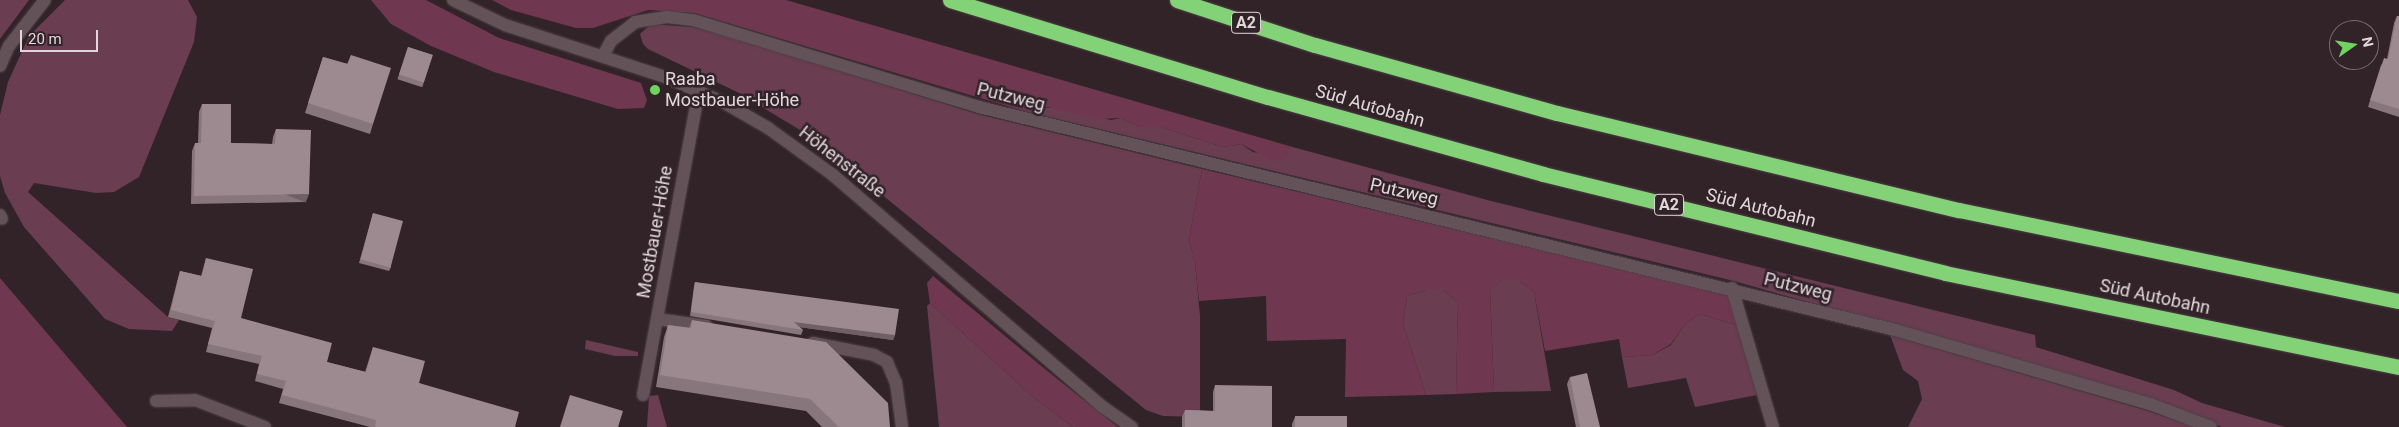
<!DOCTYPE html>
<meta charset="utf-8">
<style>
body{margin:0}
#map{position:relative;width:2399px;height:427px;overflow:hidden;background:#322329;font-family:Roboto,sans-serif}
div>[style]{position:absolute}
.green>*{inset:0;background:#6a3d50}
.forest>*{inset:0;background:#703850}
.roads{filter:drop-shadow(0 0 1px #4d4145) drop-shadow(0 0 1px #4d4145)}
.street>*{height:12px;margin:-6px;padding:0 6px;transform-origin:6px;border-radius:6px;background:#635258}
.secondary>*{height:12px;margin:-6px;padding:0 6px;transform-origin:6px;border-radius:6px;background:#635258}
.highway>*{height:15px;margin:-7.5px;padding:0 7.5px;transform-origin:7.5px;border-radius:7.5px;background:#84d278}
.wall>*{inset:0;background:#87767c;transform-origin:0 0}
.shaded-wall>*{inset:0;background:#6e6065;transform-origin:0 0}
.building>*{inset:0;background:#9d8990;transform-origin:0 0}
.dots>*{width:14px;height:14px;translate:-50% -50%;box-sizing:border-box;border:2px solid #322329;border-radius:50%}
span{translate:-50% -50%;white-space:nowrap;text-align:center;line-height:1.15;-webkit-text-stroke:5px #322329;paint-order:stroke}
.shield-label span{padding:1px 4px;background:#322329;border:1px solid;border-radius:4px;-webkit-text-stroke-width:0}
.shield-label{font-size:16px;color:#e1d7da;font-weight:700}
.poi-label{font-size:18px;color:#e1d7da}
.left{translate:0 -50%;text-align:left}
.street-label{font-size:18px;color:#e1d7da}
.north{position:absolute;left:2329px;top:20px;width:50px;height:50px;box-sizing:border-box;background:#322329;border:1px solid #786b70;border-radius:50%;rotate:77deg;font-size:14px;font-weight:700;line-height:20px;text-align:center;color:#e1d7da}
.north::after{content:'';display:block;margin:auto;width:18px;height:22px;background:#6fd360;clip-path:polygon(50% 0,100% 100%,50% 72%,0 100%)}
.scale{position:absolute;left:20px;top:30px;width:78px;height:22px;box-sizing:border-box;border:2px solid #e1d7da;border-top:0;padding-left:6px;font-size:15px;line-height:18px;white-space:nowrap;color:#e1d7da;-webkit-text-stroke:4px #322329;paint-order:stroke}
</style>
<div id="map">
<div class="green">
<div style="clip-path:polygon(0 0,29px 0,0 39px)"></div>
<div style="clip-path:polygon(65px 0,188px 0,197px 17px,194px 42px,139px 177px,114px 192px,96px 193px,34px 183px,28px 192px,168px 317px,179px 320px,172px 331px,129px 329px,105px 319px,24px 227px,5px 193px,0 176px,0 115px,8px 82px,29px 36px)"></div>
<div style="clip-path:polygon(651px 24px,692px 27px,724px 35px,977px 114px,1202px 169px,1189px 240px,1195px 262px,1200px 316px,1200px 417px,1163px 416px,1146px 410px,810px 136px,739px 93px,648px 49px,643px 44px,640px 34px)"></div>
<div style="clip-path:polygon(1031px 107px,1064px 108px,1111px 120px,1121px 118px,1140px 127px,1161px 127px,1223px 147px,1241px 144px,1253px 152px,1286px 157px,1289px 146px,1491px 201px,2035px 335px,2036px 347px,2174px 390px,2202px 403px,2285px 427px,2222px 427px,2152px 399px,1734px 281px,1024px 111px)"></div>
<div style="clip-path:polygon(1502px 280px,1519px 280px,1534px 292px,1551px 391px,1494px 392px,1490px 289px)"></div>
<div style="clip-path:polygon(1426px 290px,1443px 290px,1458px 302px,1456px 394px,1426px 395px,1403px 324px,1407px 296px)"></div>
<div style="clip-path:polygon(930px 303px,1033px 397px,1073px 427px,939px 427px,927px 306px)"></div>
<div style="clip-path:polygon(1700px 314px,1739px 326px,1757px 395px,1695px 407px,1686px 378px,1628px 388px,1622px 357px,1652px 355px,1671px 345px,1686px 323px)"></div>
<div style="clip-path:polygon(1890px 335px,2148px 411px,2194px 427px,1908px 427px,1922px 399px,1918px 381px,1903px 370px)"></div>
<div style="clip-path:polygon(586px 340px,638px 352px,638px 356px,615px 356px,585px 349px)"></div>
<div style="clip-path:polygon(658px 395px,667px 427px,647px 427px,649px 396px)"></div>
</div>
<div class="forest">
<div style="clip-path:polygon(371px 0,426px 0,499px 38px,641px 83px,647px 100px,644px 108px,618px 109px,494px 72px,431px 46px,391px 24px)"></div>
<div style="clip-path:polygon(492px 0,786px 0,1289px 146px,1287px 157px,1281px 161px,1273px 161px,1241px 144px,1223px 147px,1161px 127px,1140px 127px,1121px 118px,1100px 119px,1048px 107px,1024px 111px,694px 13px,648px 10px,593px 28px,576px 28px,511px 10px)"></div>
<div style="clip-path:polygon(1202px 169px,1731px 295px,1739px 326px,1700px 314px,1686px 323px,1671px 344px,1652px 355px,1622px 357px,1619px 339px,1545px 351px,1534px 292px,1519px 280px,1502px 280px,1490px 290px,1494px 392px,1456px 394px,1458px 302px,1443px 290px,1426px 290px,1407px 296px,1403px 324px,1426px 395px,1345px 397px,1346px 339px,1267px 341px,1266px 296px,1199px 301px,1195px 262px,1189px 240px)"></div>
<div style="clip-path:polygon(933px 276px,1046px 370px,1118px 427px,1073px 427px,1033px 397px,930px 303px,927px 283px)"></div>
<div style="clip-path:polygon(0 278px,127px 427px,0 427px)"></div>
</div>
<div class="roads">
<div class="street">
<div style="left:603px;top:56px;width:17px;rotate:-62deg"></div>
<div style="left:611px;top:41px;width:31px;rotate:-38deg"></div>
<div style="left:635px;top:22px;width:32px;rotate:-9deg"></div>
<div style="left:667px;top:17px;width:26px;rotate:7deg"></div>
<div style="left:693px;top:20px;width:299px;rotate:16.9deg"></div>
<div style="left:979px;top:107px;width:943px;rotate:13.68deg"></div>
<div style="left:1895px;top:330px;width:266px;rotate:16.2deg"></div>
<div style="left:2150px;top:404px;width:65px;rotate:20.7deg"></div>
<div style="left:0;top:66px;width:22px;rotate:-66deg"></div>
<div style="left:9px;top:46px;width:58px;rotate:-52deg"></div>
<div style="left:0;top:215px;width:4px;rotate:63deg"></div>
<div style="left:1732px;top:288px;width:145px;rotate:73.6deg"></div>
<div style="left:657px;top:319px;width:50px;rotate:8deg"></div>
<div style="left:813px;top:343px;width:62px;rotate:11.1deg"></div>
<div style="left:874px;top:355px;width:15px;rotate:28deg"></div>
<div style="left:887px;top:362px;width:23px;rotate:67deg"></div>
<div style="left:896px;top:383px;width:44px;rotate:82.2deg"></div>
<div style="left:643px;top:395px;width:309px;rotate:-79.6deg"></div>
<div style="left:156px;top:401px;width:39px;rotate:-1deg"></div>
<div style="left:195px;top:400px;width:75px;rotate:21.1deg"></div>
</div>
<div class="secondary">
<div style="left:453px;top:0;width:58px;rotate:25.7deg"></div>
<div style="left:505px;top:25px;width:168px;rotate:18deg"></div>
<div style="left:665px;top:77px;width:63px;rotate:23.3deg"></div>
<div style="left:723px;top:102px;width:52px;rotate:30deg"></div>
<div style="left:768px;top:128px;width:80px;rotate:35.9deg"></div>
<div style="left:833px;top:175px;width:356px;rotate:40.7deg"></div>
<div style="left:1103px;top:407px;width:35px;rotate:35deg"></div>
</div>
<div class="highway">
<div style="left:950px;top:0;width:332px;rotate:17deg"></div>
<div style="left:1268px;top:97px;width:286px;rotate:15.6deg"></div>
<div style="left:1543px;top:174px;width:414px;rotate:13.8deg"></div>
<div style="left:1945px;top:273px;width:464px;rotate:11.7deg"></div>
<div style="left:1177px;top:0;width:145px;rotate:18.1deg"></div>
<div style="left:1315px;top:45px;width:251px;rotate:15.7deg"></div>
<div style="left:1557px;top:113px;width:414px;rotate:13.6deg"></div>
<div style="left:1959px;top:210px;width:449px;rotate:11.7deg"></div>
</div>
</div>
<div class="wall">
<div style="clip-path:polygon(2397px 16px,2399px 16px,2399px 117px,2368px 107px,2381px 65px,2387px 59px,2394px 23px)"></div>
<div style="left:408px;top:47px;width:26px;height:34px;rotate:18deg"></div>
<div style="clip-path:polygon(351px 55px,373px 124px,370px 134px,305px 113px,323px 57px,347px 64px)"></div>
<div style="clip-path:polygon(202px 104px,231px 143px,272px 144px,273px 137px,276px 129px,306px 202px,191px 204px,192px 151px,195px 143px,198px 143px,199px 112px)"></div>
<div style="clip-path:polygon(373px 213px,391px 267px,389px 271px,359px 263px)"></div>
<div style="clip-path:polygon(206px 258px,241px 318px,327px 362px,365px 372px,373px 347px,419px 383px,515px 427px,370px 427px,279px 403px,283px 389px,255px 381px,259px 364px,206px 352px,212px 328px,168px 317px,178px 278px,180px 271px,201px 276px)"></div>
<div style="clip-path:polygon(695px 282px,895px 335px,893px 340px,799px 327px,803px 330px,801px 335px,690px 316px,694px 286px)"></div>
<div style="clip-path:polygon(692px 320px,890px 427px,822px 427px,806px 411px,656px 387px,664px 337px,668px 325px,689px 328px)"></div>
<div style="clip-path:polygon(1570px 377px,1600px 427px,1576px 427px,1567px 384px)"></div>
<div style="clip-path:polygon(1215px 385px,1272px 427px,1182px 427px,1182px 417px,1185px 410px,1213px 411px,1213px 392px)"></div>
<div style="clip-path:polygon(1295px 417px,1347px 427px,1292px 427px,1292px 424px)"></div>
</div>
<div class="shaded-wall">
<div style="left:309px;top:194px;width:9px;height:115px;rotate:111deg"></div>
<div style="clip-path:polygon(794px 322px,895px 335px,893px 340px,792px 326px)"></div>
</div>
<div class="building">
<div style="clip-path:polygon(2397px 16px,2399px 16px,2399px 109px,2370px 100px,2384px 58px,2388px 59px)"></div>
<div style="left:408px;top:47px;width:26px;height:29px;rotate:18deg"></div>
<div style="clip-path:polygon(351px 55px,391px 68px,373px 124px,308px 103px,323px 57px,348px 64px)"></div>
<div style="clip-path:polygon(202px 104px,231px 104px,231px 143px,275px 144px,276px 129px,311px 130px,309px 194px,194px 196px,195px 143px,201px 143px)"></div>
<div style="left:373px;top:213px;width:31px;height:48px;rotate:15deg"></div>
<div style="clip-path:polygon(206px 258px,253px 269px,241px 318px,332px 343px,327px 362px,366px 372px,373px 347px,425px 361px,419px 383px,519px 412px,515px 427px,375px 427px,376px 420px,282px 395px,286px 381px,257px 374px,262px 356px,208px 344px,215px 321px,171px 310px,180px 271px,202px 276px)"></div>
<div style="clip-path:polygon(695px 282px,899px 309px,895px 335px,794px 322px,803px 330px,691px 312px)"></div>
<div style="clip-path:polygon(692px 320px,826px 342px,888px 403px,890px 427px,839px 427px,810px 399px,660px 375px,668px 325px,691px 328px)"></div>
<div style="clip-path:polygon(1587px 373px,1600px 427px,1580px 427px,1570px 377px)"></div>
<div style="clip-path:polygon(1215px 385px,1272px 386px,1272px 427px,1185px 427px,1185px 410px,1215px 411px)"></div>
<div style="clip-path:polygon(570px 395px,623px 411px,618px 427px,560px 427px)"></div>
<div style="left:1347px;top:416px;width:11px;height:52px;rotate:90deg"></div>
</div>
<div class="dots">
<div style="left:655px;top:90px;background:#6fd360"></div>
</div>
<div class="shield-label">
<span style="left:1246px;top:23px">A2</span>
<span style="left:1669px;top:205px">A2</span>
</div>
<div class="poi-label">
<span class="left" style="left:665px;top:90px">Raaba<br>Mostbauer-Höhe</span>
</div>
<div class="street-label">
<span style="left:1011px;top:97px;rotate:14deg">Putzweg</span>
<span style="left:1370px;top:106px;rotate:16deg">Süd Autobahn</span>
<span style="left:842px;top:162px;rotate:38deg">Höhenstraße</span>
<span style="left:1404px;top:192px;rotate:13deg">Putzweg</span>
<span style="left:1761px;top:208px;rotate:14deg">Süd Autobahn</span>
<span style="left:655px;top:232px;rotate:-80deg">Mostbauer-Höhe</span>
<span style="left:1798px;top:287px;rotate:14deg">Putzweg</span>
<span style="left:2155px;top:297px;rotate:12deg">Süd Autobahn</span>
</div>
<div class="north">N</div>
<div class="scale">20 m</div>
</div>
